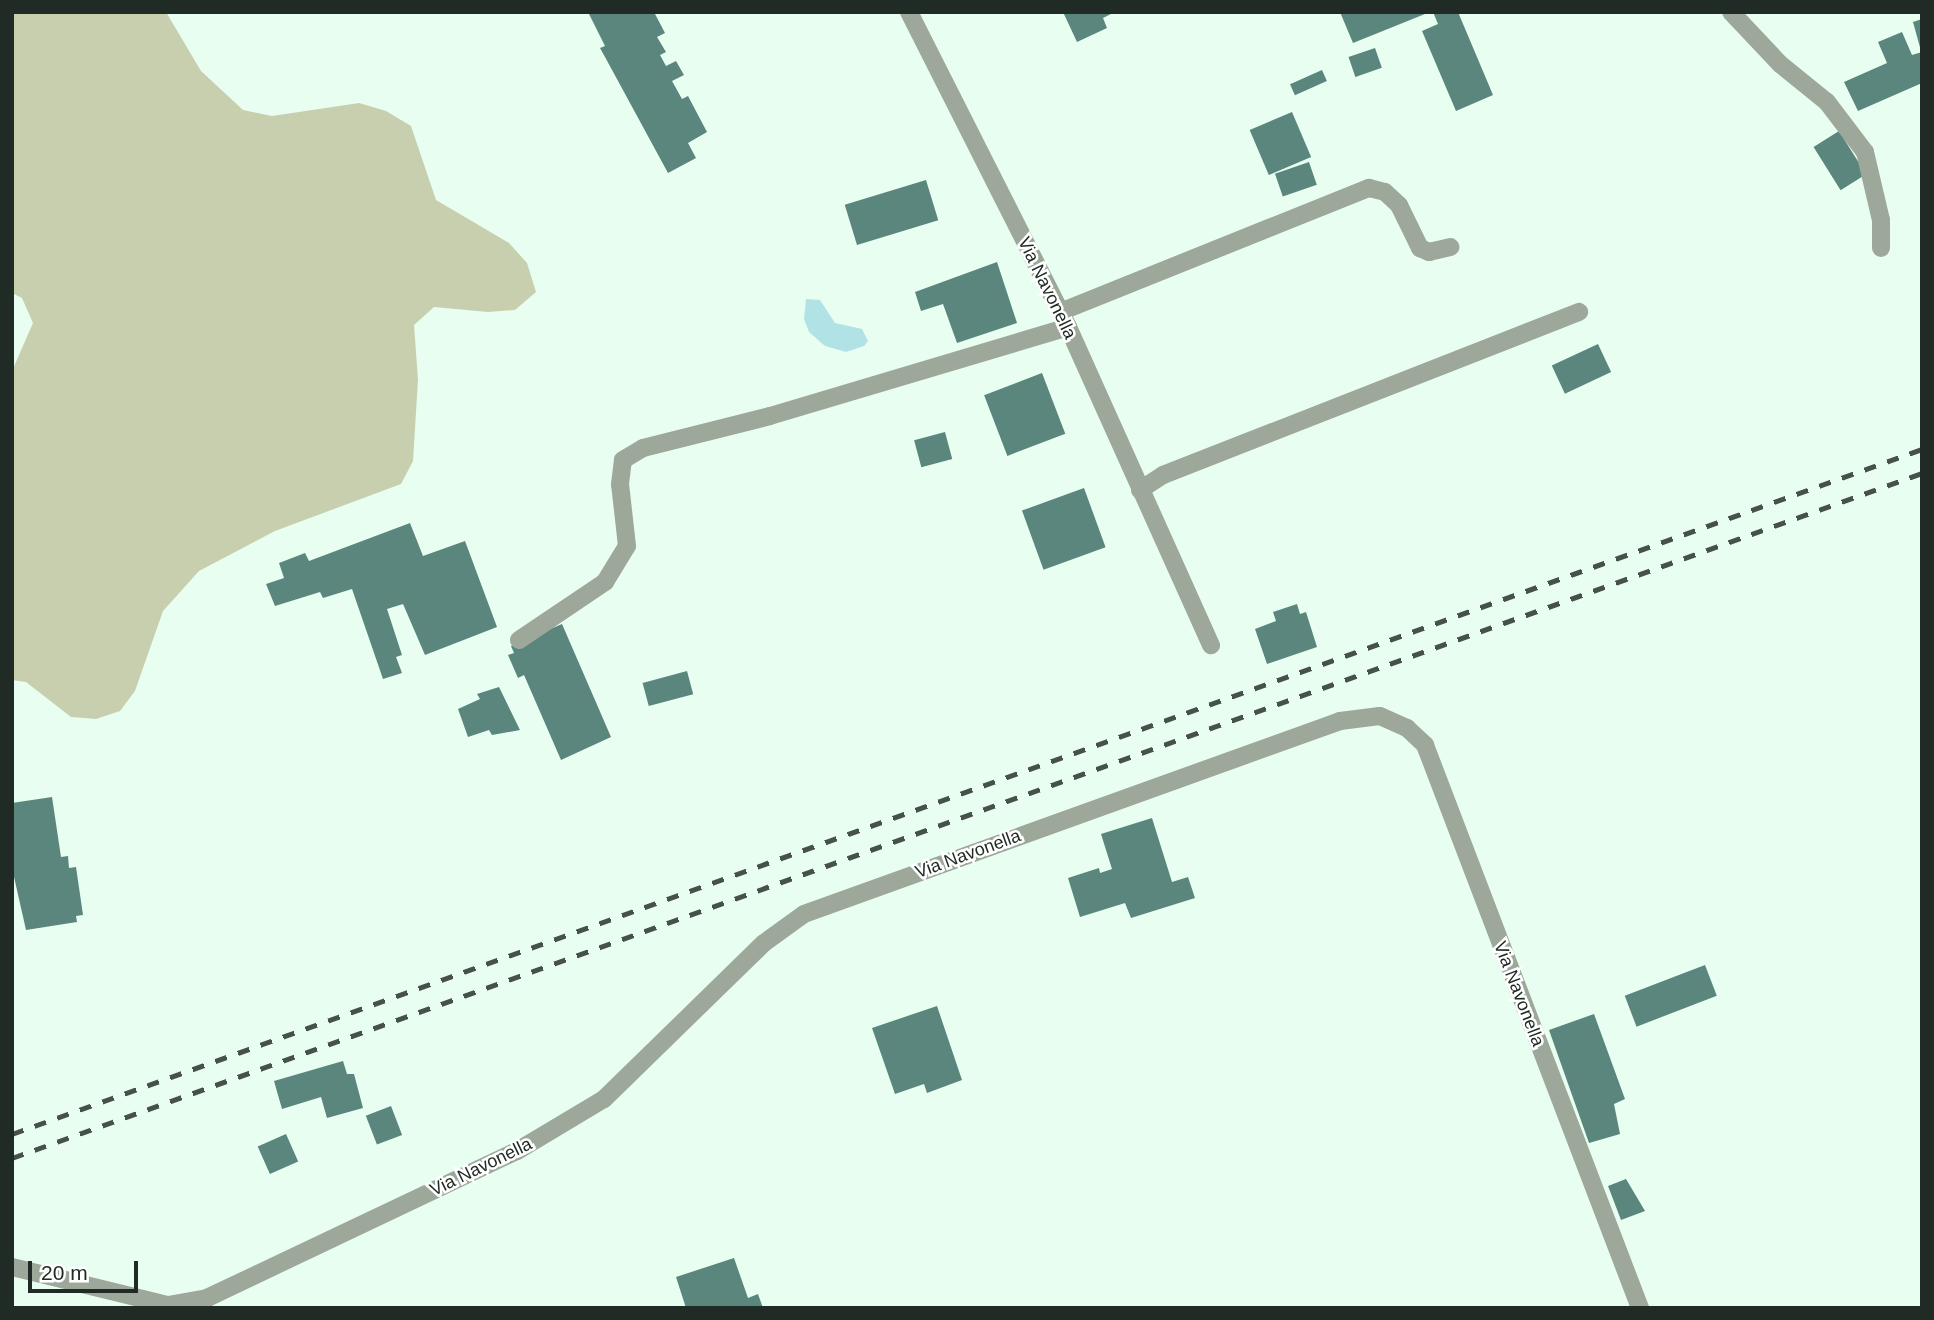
<!DOCTYPE html>
<style>
body{margin:0}
#map{position:relative;width:1934px;height:1320px;overflow:hidden;background:#e8fef1;font-family:Arial,sans-serif}
div>[style]{position:absolute}
.green>*{inset:0;background:#c8cfaf}
.water>*{inset:0;background:#b1e2e5}
.building>*{inset:0;background:#5a867d;transform-origin:0 0}
.minor>*{height:18px;margin:-9px;padding:0 9px;transform-origin:9px;border-radius:9px;background:#9da89a}
.rail>*{height:5px;margin-top:-2.5px;transform-origin:0;background:repeating-linear-gradient(90deg,#45514a 0 12px,transparent 0 24px)}
span{translate:-50% -50%;white-space:nowrap;text-align:center;line-height:1.15;-webkit-text-stroke:5px #fff;paint-order:stroke}
.street-label{font-size:18px;color:#212b25}
.frame{position:absolute;inset:0;border:14px solid #212b25;pointer-events:none}
.scale{position:absolute;left:28px;top:1261px;width:110px;height:32px;box-sizing:border-box;border:4px solid #212b25;border-top:0;padding-left:9px;font-size:21px;line-height:24px;white-space:nowrap;color:#212b25;-webkit-text-stroke:5px #fff;paint-order:stroke}
</style>
<div id="map">
<div class="green">
<div style="clip-path:polygon(12px 12px,166px 12px,201px 71px,243px 110px,272px 116px,359px 103px,386px 111px,411px 126px,436px 200px,509px 243px,527px 263px,536px 292px,515px 310px,488px 312px,434px 307px,414px 325px,418px 380px,413px 461px,401px 484px,275px 531px,199px 571px,163px 611px,135px 691px,120px 711px,96px 719px,71px 717px,26px 682px,12px 680px,12px 371px,33px 323px,22px 298px,12px 293px)"></div>
</div>
<div class="water">
<div style="clip-path:polygon(806px 299px,820px 300px,835px 323px,862px 329px,868px 341px,864px 346px,846px 352px,825px 346px,809px 332px,804px 319px)"></div>
</div>
<div class="building">
<div style="clip-path:polygon(588px 12px,654px 12px,665px 33px,657px 37px,666px 52px,660px 55px,666px 66px,676px 61px,684px 75px,672px 81px,682px 99px,688px 96px,707px 132px,688px 143px,696px 158px,668px 173px,605px 57px,600px 48px,605px 46px)"></div>
<div style="clip-path:polygon(1063px 12px,1115px 12px,1103px 18px,1107px 28px,1077px 42px)"></div>
<div style="clip-path:polygon(1340px 12px,1425px 12px,1425px 14px,1353px 43px)"></div>
<div style="clip-path:polygon(1433px 12px,1458px 12px,1493px 95px,1456px 111px,1422px 31px,1438px 24px)"></div>
<div style="clip-path:polygon(1922px 19px,1922px 51px,1921px 51px,1913px 22px)"></div>
<div style="clip-path:polygon(1902px 32px,1912px 55px,1922px 52px,1922px 83px,1858px 111px,1844px 82px,1887px 63px,1878px 42px)"></div>
<div style="left:1375px;top:48px;width:21px;height:28px;rotate:71deg"></div>
<div style="left:1322px;top:70px;width:12px;height:35px;rotate:66deg"></div>
<div style="left:1292px;top:112px;width:49px;height:46px;rotate:67deg"></div>
<div style="left:1839px;top:131px;width:51px;height:30px;rotate:58deg"></div>
<div style="left:1309px;top:162px;width:24px;height:36px;rotate:71deg"></div>
<div style="left:926px;top:180px;width:42px;height:85px;rotate:73deg"></div>
<div style="clip-path:polygon(997px 262px,1017px 323px,957px 343px,943px 304px,921px 311px,915px 292px)"></div>
<div style="left:1598px;top:344px;width:31px;height:51px;rotate:65deg"></div>
<div style="left:1042px;top:373px;width:65px;height:62px;rotate:69deg"></div>
<div style="left:945px;top:432px;width:28px;height:32px;rotate:75deg"></div>
<div style="left:1084px;top:488px;width:63px;height:66px;rotate:70deg"></div>
<div style="clip-path:polygon(410px 523px,423px 556px,465px 541px,497px 627px,425px 655px,403px 604px,387px 609px,402px 655px,396px 657px,402px 673px,383px 679px,352px 589px,323px 598px,320px 592px,275px 606px,266px 584px,284px 578px,279px 563px,305px 553px,309px 561px)"></div>
<div style="clip-path:polygon(1297px 604px,1300px 614px,1306px 612px,1317px 647px,1267px 664px,1255px 629px,1276px 621px,1273px 612px)"></div>
<div style="clip-path:polygon(562px 624px,611px 737px,561px 760px,524px 675px,518px 678px,508px 655px,514px 653px,511px 646px)"></div>
<div style="left:687px;top:671px;width:24px;height:46px;rotate:75deg"></div>
<div style="clip-path:polygon(499px 687px,520px 730px,492px 735px,489px 730px,468px 737px,458px 709px,480px 699px,477px 694px)"></div>
<div style="clip-path:polygon(52px 797px,61px 857px,68px 856px,69px 868px,76px 867px,83px 915px,76px 916px,77px 922px,26px 930px,12px 868px,12px 803px)"></div>
<div style="clip-path:polygon(1152px 818px,1172px 882px,1188px 877px,1195px 898px,1131px 918px,1125px 903px,1080px 917px,1068px 878px,1099px 868px,1100px 873px,1112px 869px,1101px 834px)"></div>
<div style="left:1705px;top:965px;width:33px;height:86px;rotate:69deg"></div>
<div style="clip-path:polygon(937px 1006px,962px 1080px,927px 1093px,924px 1084px,895px 1094px,872px 1028px)"></div>
<div style="clip-path:polygon(1594px 1014px,1625px 1099px,1614px 1104px,1620px 1134px,1589px 1143px,1549px 1030px)"></div>
<div style="clip-path:polygon(343px 1061px,347px 1074px,354px 1074px,363px 1108px,327px 1118px,321px 1097px,282px 1109px,274px 1081px)"></div>
<div style="left:391px;top:1106px;width:31px;height:27px;rotate:69deg"></div>
<div style="left:286px;top:1134px;width:30px;height:31px;rotate:66deg"></div>
<div style="clip-path:polygon(1626px 1179px,1645px 1211px,1621px 1220px,1608px 1186px)"></div>
<div style="clip-path:polygon(734px 1258px,748px 1298px,758px 1294px,763px 1308px,686px 1308px,676px 1277px)"></div>
</div>
<div class="minor">
<div style="left:909px;top:12px;width:353px;rotate:63.2deg"></div>
<div style="left:1068px;top:327px;width:349px;rotate:65.8deg"></div>
<div style="left:1731px;top:12px;width:71px;rotate:46.7deg"></div>
<div style="left:1780px;top:64px;width:60px;rotate:39deg"></div>
<div style="left:1827px;top:102px;width:63px;rotate:52.8deg"></div>
<div style="left:1865px;top:152px;width:70px;rotate:76.8deg"></div>
<div style="left:1881px;top:220px;width:28px;rotate:90deg"></div>
<div style="left:1060px;top:312px;width:333px;rotate:-21.9deg"></div>
<div style="left:1369px;top:188px;width:16px;rotate:14deg"></div>
<div style="left:1385px;top:192px;width:19px;rotate:43deg"></div>
<div style="left:1399px;top:205px;width:48px;rotate:64deg"></div>
<div style="left:1420px;top:248px;width:10px;rotate:24deg"></div>
<div style="left:1429px;top:252px;width:22px;rotate:-13deg"></div>
<div style="left:1140px;top:490px;width:27px;rotate:-33deg"></div>
<div style="left:1163px;top:475px;width:447px;rotate:-21.4deg"></div>
<div style="left:519px;top:640px;width:104px;rotate:-34deg"></div>
<div style="left:605px;top:582px;width:42px;rotate:-58.6deg"></div>
<div style="left:627px;top:546px;width:62px;rotate:-96.4deg"></div>
<div style="left:620px;top:484px;width:24px;rotate:-83deg"></div>
<div style="left:623px;top:460px;width:23px;rotate:-31deg"></div>
<div style="left:643px;top:448px;width:131px;rotate:-14.1deg"></div>
<div style="left:770px;top:416px;width:311px;rotate:-16.6deg"></div>
<div style="left:12px;top:1267px;width:161px;rotate:13.7deg"></div>
<div style="left:168px;top:1305px;width:40px;rotate:-10deg"></div>
<div style="left:207px;top:1298px;width:343px;rotate:-25.4deg"></div>
<div style="left:517px;top:1151px;width:101px;rotate:-30.9deg"></div>
<div style="left:604px;top:1099px;width:223px;rotate:-44.3deg"></div>
<div style="left:764px;top:943px;width:49px;rotate:-35.9deg"></div>
<div style="left:804px;top:914px;width:570px;rotate:-19.8deg"></div>
<div style="left:1340px;top:721px;width:40px;rotate:-7.1deg"></div>
<div style="left:1380px;top:716px;width:30px;rotate:24deg"></div>
<div style="left:1407px;top:728px;width:25px;rotate:43deg"></div>
<div style="left:1425px;top:745px;width:603px;rotate:69.1deg"></div>
</div>
<div class="rail">
<div style="left:12px;top:1134px;width:2029px;rotate:-19.73deg"></div>
<div style="left:12px;top:1158px;width:2029px;rotate:-19.73deg"></div>
</div>
<div class="street-label">
<span style="left:1047px;top:288px;rotate:64deg">Via Navonella</span>
<span style="left:968px;top:854px;rotate:-20deg">Via Navonella</span>
<span style="left:1519px;top:994px;rotate:69deg">Via Navonella</span>
<span style="left:481px;top:1167px;rotate:-26deg">Via Navonella</span>
</div>
<div class="frame"></div>
<div class="scale">20 m</div>
</div>
